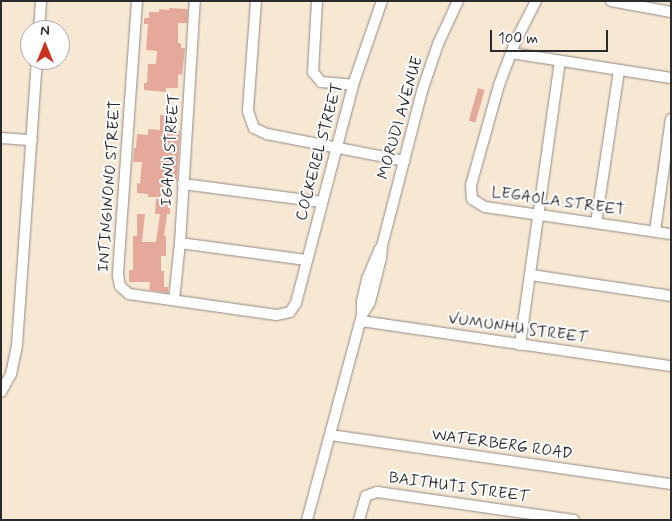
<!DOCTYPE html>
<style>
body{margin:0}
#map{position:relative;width:672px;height:521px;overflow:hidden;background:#f7e8d4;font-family:Mynerve,sans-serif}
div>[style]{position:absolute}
.building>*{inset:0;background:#e5a99c;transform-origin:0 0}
.roads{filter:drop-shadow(0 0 1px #918a80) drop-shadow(0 0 1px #918a80)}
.minor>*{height:10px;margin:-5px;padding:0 5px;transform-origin:5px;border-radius:5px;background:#fff}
span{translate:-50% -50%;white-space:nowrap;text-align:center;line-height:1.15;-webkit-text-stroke:4px #fff;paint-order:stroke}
.street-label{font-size:16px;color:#2b2b2b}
.frame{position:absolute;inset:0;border:2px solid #2b2b2b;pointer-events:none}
.north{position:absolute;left:20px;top:20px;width:50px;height:50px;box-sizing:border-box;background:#fff;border:1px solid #aaa;border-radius:50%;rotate:0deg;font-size:14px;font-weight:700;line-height:20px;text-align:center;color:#2b2b2b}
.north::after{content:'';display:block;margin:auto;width:18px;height:22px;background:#c8321e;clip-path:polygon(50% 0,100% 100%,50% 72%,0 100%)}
.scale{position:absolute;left:490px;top:30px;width:118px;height:22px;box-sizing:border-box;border:2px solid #2b2b2b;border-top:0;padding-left:6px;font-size:15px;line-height:18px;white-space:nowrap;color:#2b2b2b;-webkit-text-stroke:4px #fff;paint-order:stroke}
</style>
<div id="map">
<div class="building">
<div style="clip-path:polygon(169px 8px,188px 9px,187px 23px,178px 23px,178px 43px,181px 44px,181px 48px,185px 48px,182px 75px,178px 74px,178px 88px,166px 88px,166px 92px,144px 90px,144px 83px,147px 83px,148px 64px,156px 64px,157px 51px,146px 50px,148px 24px,144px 24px,144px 18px,149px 18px,149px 12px,159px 12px,159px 9px,169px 10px)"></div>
<div style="left:478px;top:88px;width:7px;height:34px;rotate:16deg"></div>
<div style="clip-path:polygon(160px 115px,176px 116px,176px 131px,180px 131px,177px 181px,163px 180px,163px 187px,160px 187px,161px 197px,148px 197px,148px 194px,137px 193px,137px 183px,140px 184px,142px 162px,133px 162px,134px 148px,136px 148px,137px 134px,148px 135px,148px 129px,160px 130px)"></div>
<div style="clip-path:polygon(156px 199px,170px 199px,170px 214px,167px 214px,164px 236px,166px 236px,166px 256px,161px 256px,161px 271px,164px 271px,164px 287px,168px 287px,168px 293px,149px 290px,150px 282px,129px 282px,129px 270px,133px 270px,133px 236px,137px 236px,137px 214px,145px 214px,142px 242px,156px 242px,160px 214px,155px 214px)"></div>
</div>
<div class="roads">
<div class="minor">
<div style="left:137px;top:1px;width:275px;rotate:94deg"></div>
<div style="left:118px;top:275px;width:11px;rotate:80deg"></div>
<div style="left:120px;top:286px;width:12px;rotate:42deg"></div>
<div style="left:129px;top:294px;width:149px;rotate:8.1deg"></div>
<div style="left:277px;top:315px;width:13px;rotate:-13deg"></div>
<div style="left:290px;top:312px;width:11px;rotate:-56deg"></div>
<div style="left:296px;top:303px;width:225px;rotate:-75.3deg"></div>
<div style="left:353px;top:85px;width:89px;rotate:-71deg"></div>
<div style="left:256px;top:1px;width:110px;rotate:94.2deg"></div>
<div style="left:248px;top:111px;width:18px;rotate:71deg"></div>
<div style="left:254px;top:128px;width:14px;rotate:25deg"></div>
<div style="left:267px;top:134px;width:140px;rotate:11.1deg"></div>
<div style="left:317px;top:1px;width:71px;rotate:93.2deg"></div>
<div style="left:313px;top:72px;width:13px;rotate:51deg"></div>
<div style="left:321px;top:82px;width:32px;rotate:5deg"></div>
<div style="left:536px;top:1px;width:44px;rotate:117.1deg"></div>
<div style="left:516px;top:40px;width:48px;rotate:110.7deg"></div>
<div style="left:499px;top:85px;width:104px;rotate:105.6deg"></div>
<div style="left:471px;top:185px;width:14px;rotate:86deg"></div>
<div style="left:472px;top:199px;width:15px;rotate:32deg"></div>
<div style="left:485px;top:207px;width:188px;rotate:8.3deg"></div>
<div style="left:611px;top:1px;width:61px;rotate:10.4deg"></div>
<div style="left:39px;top:30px;width:29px;rotate:-86deg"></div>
<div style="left:511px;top:53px;width:162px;rotate:8.9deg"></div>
<div style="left:1px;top:138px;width:31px;rotate:4deg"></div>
<div style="left:183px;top:184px;width:140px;rotate:7.4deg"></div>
<div style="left:596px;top:223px;width:154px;rotate:-81.4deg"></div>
<div style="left:655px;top:231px;width:113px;rotate:-81.9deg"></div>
<div style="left:180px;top:243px;width:127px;rotate:7.7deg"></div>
<div style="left:531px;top:275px;width:142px;rotate:8.5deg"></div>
<div style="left:174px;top:300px;width:57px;rotate:-84deg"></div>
<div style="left:180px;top:243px;width:242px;rotate:-86.5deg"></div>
<div style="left:362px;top:315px;width:15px;rotate:-58deg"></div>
<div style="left:370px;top:302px;width:45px;rotate:-76deg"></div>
<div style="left:381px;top:258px;width:12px;rotate:-85deg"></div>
<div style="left:382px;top:246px;width:160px;rotate:-75.5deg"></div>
<div style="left:422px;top:91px;width:50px;rotate:-71.2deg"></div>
<div style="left:438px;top:44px;width:47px;rotate:-65.1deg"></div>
<div style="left:361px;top:321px;width:313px;rotate:8.3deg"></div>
<div style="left:520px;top:345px;width:286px;rotate:-82deg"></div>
<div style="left:1px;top:392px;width:21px;rotate:-61deg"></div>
<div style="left:11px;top:374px;width:30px;rotate:-78deg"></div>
<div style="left:17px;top:345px;width:286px;rotate:-86deg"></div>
<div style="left:330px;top:435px;width:345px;rotate:8.2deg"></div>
<div style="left:307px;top:520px;width:212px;rotate:-75deg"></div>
<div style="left:362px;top:315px;width:14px;rotate:-90deg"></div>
<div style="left:362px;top:301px;width:23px;rotate:-77deg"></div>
<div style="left:367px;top:279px;width:33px;rotate:-67deg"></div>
<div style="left:359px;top:520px;width:25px;rotate:-74deg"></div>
<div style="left:366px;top:496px;width:12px;rotate:-20deg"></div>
<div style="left:377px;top:492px;width:199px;rotate:8.1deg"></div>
</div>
</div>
<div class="street-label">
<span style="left:401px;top:118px;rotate:-74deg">MORUDI AVENUE</span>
<span style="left:171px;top:150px;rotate:-86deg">IGANU STREET</span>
<span style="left:320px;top:152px;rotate:-75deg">COCKEREL STREET</span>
<span style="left:110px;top:186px;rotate:-86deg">INTINGINONO STREET</span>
<span style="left:558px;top:202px;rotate:8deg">LEGAOLA STREET</span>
<span style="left:518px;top:329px;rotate:8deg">VUMUNHU STREET</span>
<span style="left:502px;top:445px;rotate:8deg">WATERBERG ROAD</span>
<span style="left:459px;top:488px;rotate:8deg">BAITHUTI STREET</span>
</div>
<div class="frame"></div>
<div class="north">N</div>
<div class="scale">100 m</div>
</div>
